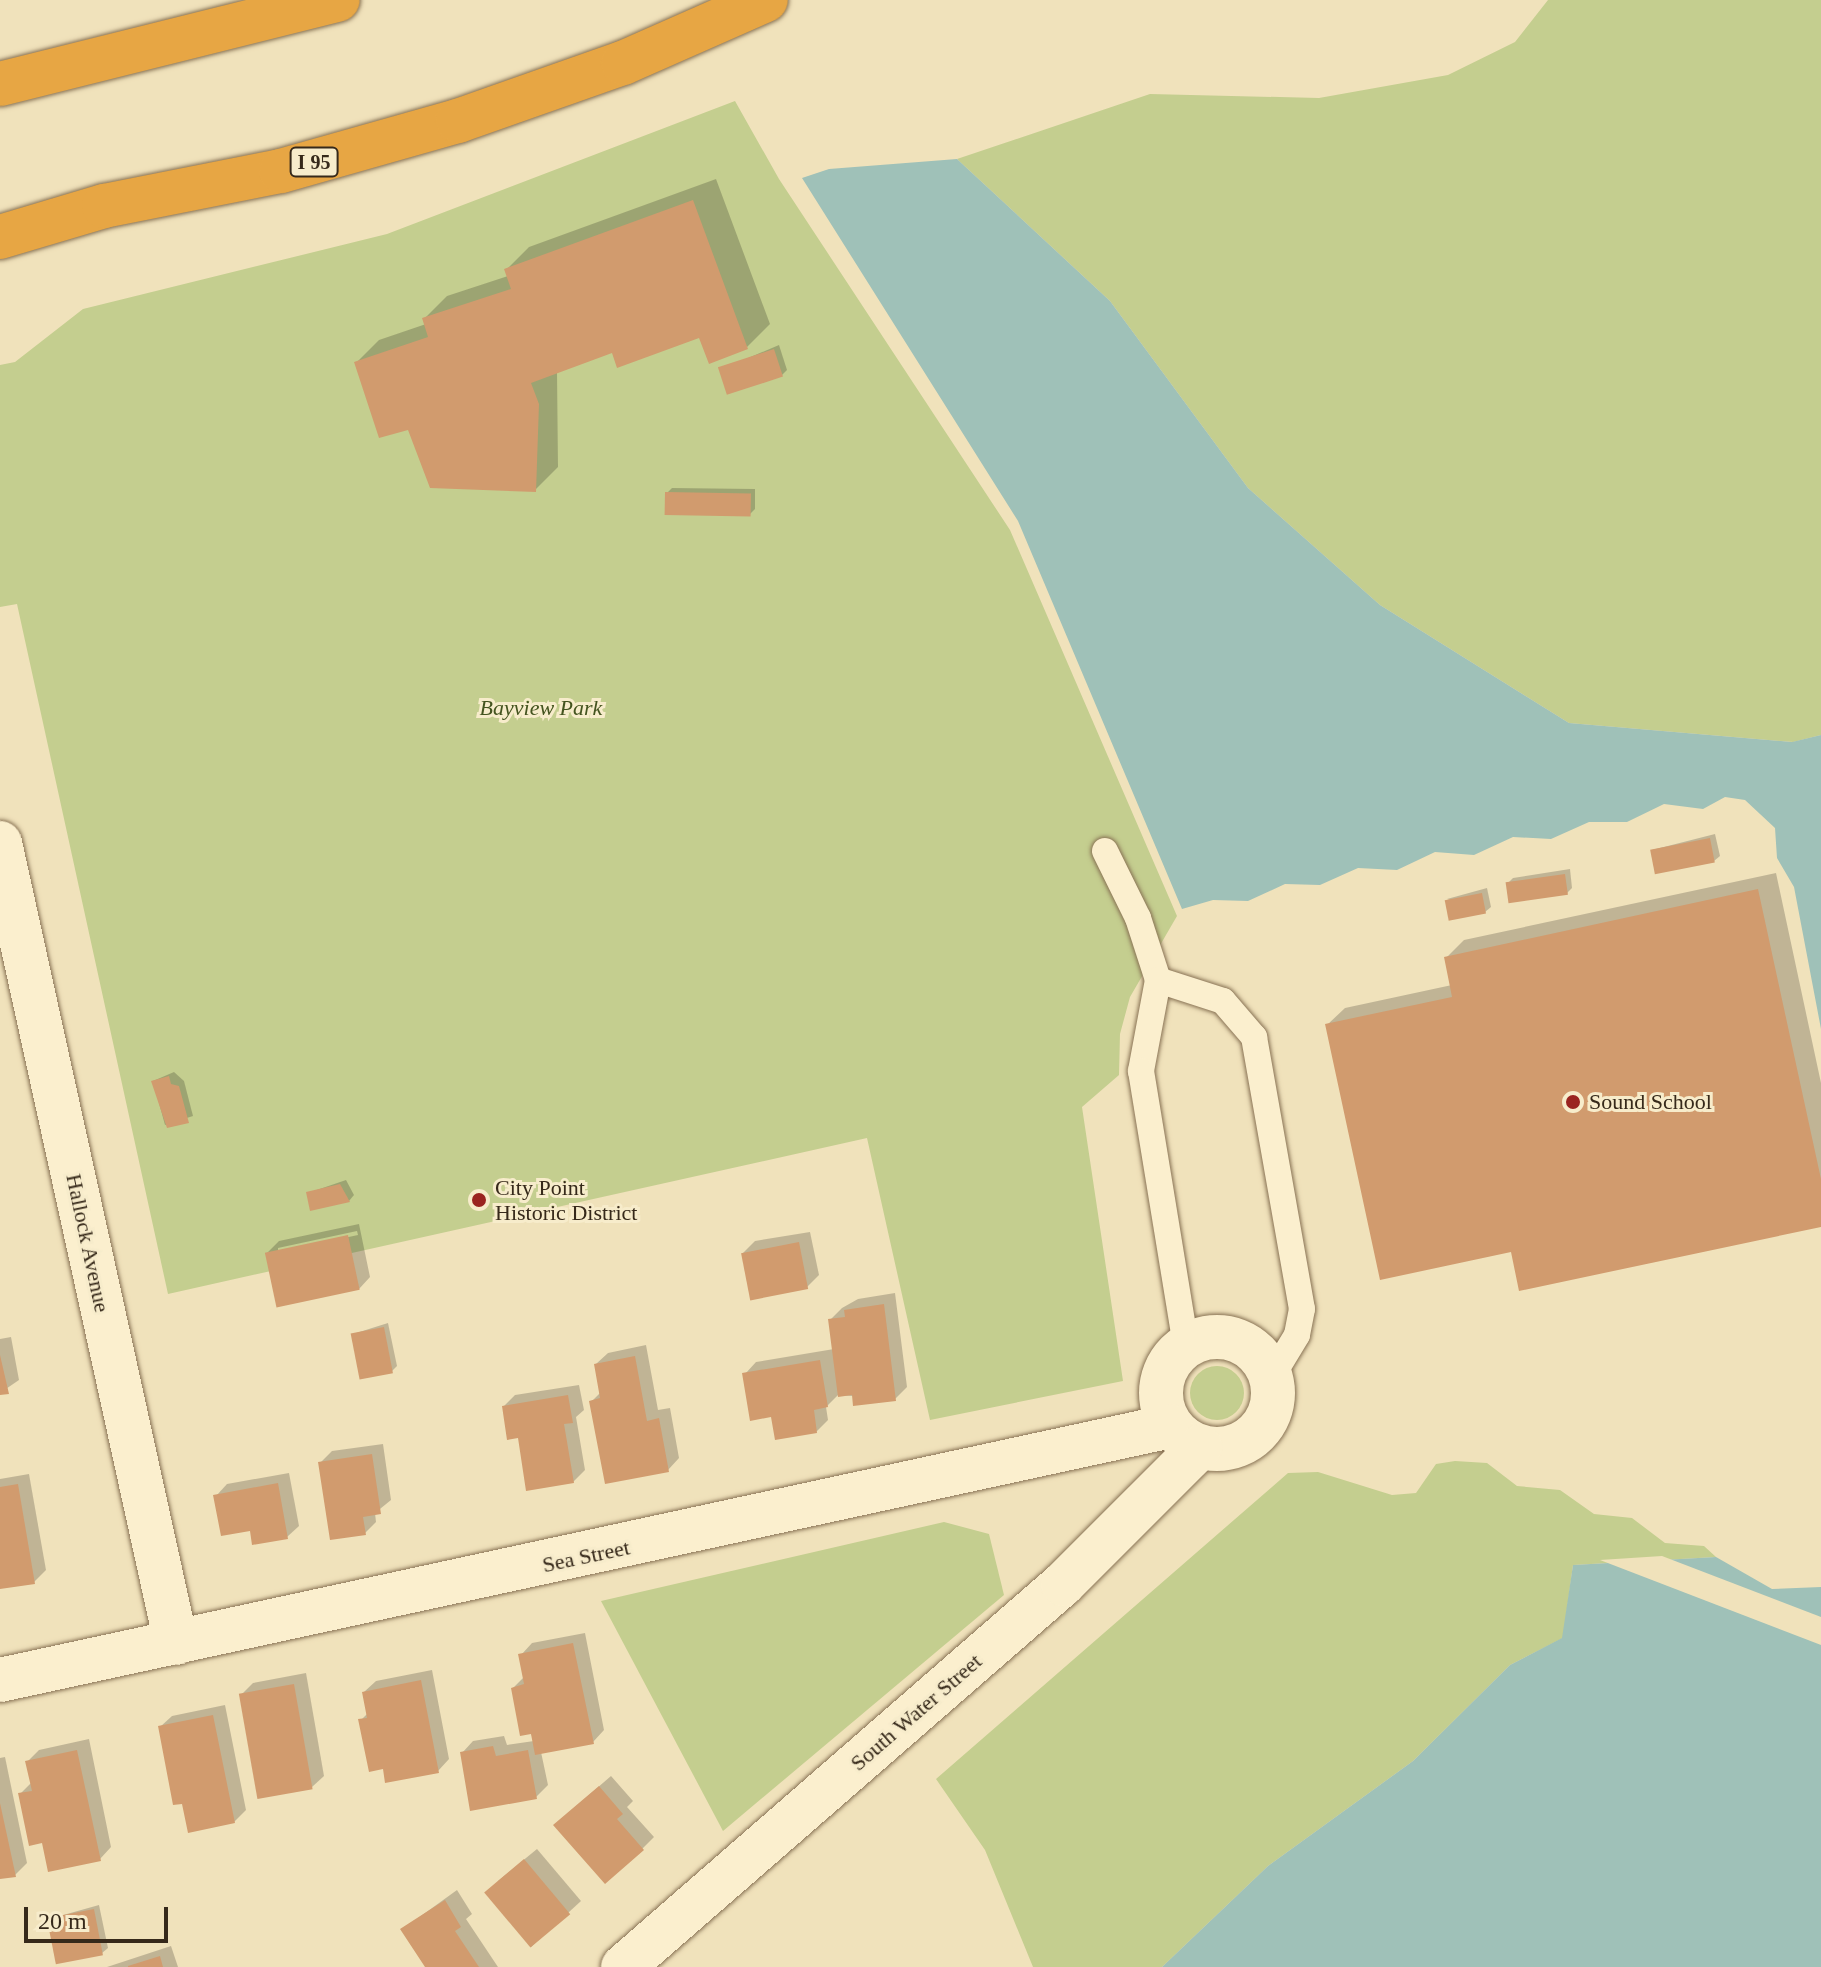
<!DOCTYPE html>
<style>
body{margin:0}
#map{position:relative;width:1821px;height:1967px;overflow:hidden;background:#f0e2bb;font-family:Georgia,serif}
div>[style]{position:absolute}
.green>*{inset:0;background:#c4ce8f}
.round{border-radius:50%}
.water>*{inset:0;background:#9fc1b8}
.pier>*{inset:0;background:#f0e2bb}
.shadow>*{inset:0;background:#0003}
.building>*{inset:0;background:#d19b6e;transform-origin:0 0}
.roads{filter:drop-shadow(0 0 2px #887254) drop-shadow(0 0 2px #887254)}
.lane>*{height:26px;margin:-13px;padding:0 13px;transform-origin:13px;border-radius:13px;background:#fbefce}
.street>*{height:44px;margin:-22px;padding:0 22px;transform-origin:22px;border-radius:22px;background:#fbefce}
.street>.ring{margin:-22px;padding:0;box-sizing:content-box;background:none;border:44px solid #fbefce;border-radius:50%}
.highway>*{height:44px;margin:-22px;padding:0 22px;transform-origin:22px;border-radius:22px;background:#e7a644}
.dots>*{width:22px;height:22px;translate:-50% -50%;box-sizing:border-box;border:4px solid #f7eccb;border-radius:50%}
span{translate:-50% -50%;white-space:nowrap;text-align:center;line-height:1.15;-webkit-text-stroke:6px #f7eccb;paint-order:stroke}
.shield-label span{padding:2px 6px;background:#f7eccb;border:2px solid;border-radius:6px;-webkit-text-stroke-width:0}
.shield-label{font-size:20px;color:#36291a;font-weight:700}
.park-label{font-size:22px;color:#44541f;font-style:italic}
.poi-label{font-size:22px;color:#36291a}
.left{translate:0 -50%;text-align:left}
.street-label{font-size:22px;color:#36291a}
.scale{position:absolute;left:24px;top:1907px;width:144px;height:36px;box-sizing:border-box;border:4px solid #36291a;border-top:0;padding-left:10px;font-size:24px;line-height:28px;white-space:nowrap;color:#36291a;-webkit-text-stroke:6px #f7eccb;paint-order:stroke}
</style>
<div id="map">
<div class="green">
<div style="clip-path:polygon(1548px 0,1821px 0,1821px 735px,1793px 742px,1569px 723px,1380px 605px,1248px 488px,1110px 301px,957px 159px,1150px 94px,1319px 98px,1448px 75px,1515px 42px)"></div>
<div style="clip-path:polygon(735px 101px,779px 179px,1010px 530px,1177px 916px,1130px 997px,1120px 1034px,1119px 1075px,1082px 1107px,1123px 1381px,930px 1420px,867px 1138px,168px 1294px,17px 604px,0 607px,0 365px,15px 362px,83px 309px,387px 234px)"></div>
<div class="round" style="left:1190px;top:1366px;width:54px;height:54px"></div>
<div style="clip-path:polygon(1455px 1461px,1487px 1463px,1517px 1486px,1560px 1490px,1594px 1514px,1632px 1518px,1665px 1543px,1704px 1546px,1716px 1557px,1573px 1565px,1563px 1638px,1510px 1665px,1413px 1761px,1268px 1866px,1162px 1967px,1033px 1967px,985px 1850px,936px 1779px,1288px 1473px,1318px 1472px,1392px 1495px,1416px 1493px,1436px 1464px)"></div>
<div style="clip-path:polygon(944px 1522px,989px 1534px,1004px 1595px,723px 1831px,601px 1601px)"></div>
</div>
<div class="water">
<div style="clip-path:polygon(957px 159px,1110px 301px,1248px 488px,1380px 605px,1569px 723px,1792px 742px,1821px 735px,1821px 1029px,1794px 887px,1777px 858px,1775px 828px,1745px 800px,1725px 797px,1703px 809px,1664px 804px,1627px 822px,1589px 822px,1551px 839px,1513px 837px,1474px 855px,1435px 852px,1397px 870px,1358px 868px,1320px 885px,1285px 884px,1248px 901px,1213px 900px,1182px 909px,1018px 521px,802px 178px,829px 169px)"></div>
<div style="clip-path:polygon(1716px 1557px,1772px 1589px,1821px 1587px,1821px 1967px,1162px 1967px,1268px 1866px,1413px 1761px,1510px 1665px,1562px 1638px,1573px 1565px)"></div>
</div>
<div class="pier">
<div style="clip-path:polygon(1662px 1556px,1821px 1617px,1821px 1645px,1600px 1560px)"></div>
</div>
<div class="shadow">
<div style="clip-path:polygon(716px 179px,770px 324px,747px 347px,710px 361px,700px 336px,613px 351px,557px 371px,558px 467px,535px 490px,409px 428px,356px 363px,379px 340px,426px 324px,424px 319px,447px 296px,508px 276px,506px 270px,529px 247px)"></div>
<div style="clip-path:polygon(779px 345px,787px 370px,782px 375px,720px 370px)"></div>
<div style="clip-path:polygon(672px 488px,755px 489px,755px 509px,750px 514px,667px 493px)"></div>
<div style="clip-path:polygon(1715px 834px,1720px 856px,1714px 861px,1652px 850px)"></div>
<div style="clip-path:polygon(1570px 869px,1572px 888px,1567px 893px,1508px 883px,1513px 878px)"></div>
<div style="clip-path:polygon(1776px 873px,1821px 1083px,1821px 1225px,1513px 1250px,1327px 1025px,1345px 1008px,1452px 985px,1446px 958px,1464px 940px)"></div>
<div style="clip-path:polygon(1487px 888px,1491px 907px,1485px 912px,1447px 899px)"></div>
<div style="clip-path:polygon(174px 1072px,184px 1081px,193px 1116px,165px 1125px,153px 1081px)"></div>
<div style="clip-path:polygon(346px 1180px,354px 1195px,349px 1201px,308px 1193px)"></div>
<div style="clip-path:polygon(evenodd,359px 1224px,370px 1277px,359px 1289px,267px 1253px,279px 1241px,359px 1224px,357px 1231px,358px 1235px,278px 1252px,278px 1248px,357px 1231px)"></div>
<div style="clip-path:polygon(810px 1232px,819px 1275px,807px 1287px,743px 1253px,755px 1241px)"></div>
<div style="clip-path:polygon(895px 1293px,907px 1387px,895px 1399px,838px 1395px,826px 1407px,828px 1420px,816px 1432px,773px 1414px,745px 1374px,756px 1362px,834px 1349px,830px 1320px,842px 1308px,858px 1299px)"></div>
<div style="clip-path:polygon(388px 1323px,397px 1366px,392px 1371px,353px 1334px)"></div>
<div style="clip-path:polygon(11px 1337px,19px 1380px,0 1393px,0 1339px)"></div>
<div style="clip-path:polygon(646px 1345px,658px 1410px,670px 1408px,679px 1458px,668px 1470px,591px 1402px,601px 1392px,596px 1364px,608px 1353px)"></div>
<div style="clip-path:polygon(579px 1385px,584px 1410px,576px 1417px,585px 1470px,573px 1482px,519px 1436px,504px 1406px,515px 1395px)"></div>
<div style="clip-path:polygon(383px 1444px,391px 1500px,375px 1513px,376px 1522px,365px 1533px,320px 1463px,332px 1451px)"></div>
<div style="clip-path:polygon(289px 1473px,299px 1526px,287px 1537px,252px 1529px,216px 1496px,227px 1484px)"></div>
<div style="clip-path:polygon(29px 1474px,46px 1570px,34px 1582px,0 1587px,0 1479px)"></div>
<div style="clip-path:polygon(585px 1633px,604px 1730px,593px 1742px,541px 1752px,548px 1785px,536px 1797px,462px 1753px,473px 1741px,504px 1736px,507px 1745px,534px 1741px,513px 1688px,525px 1676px,521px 1655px,532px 1643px)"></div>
<div style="clip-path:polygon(432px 1670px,449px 1759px,438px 1771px,385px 1767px,361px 1720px,368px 1713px,364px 1692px,376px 1681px)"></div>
<div style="clip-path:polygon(306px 1673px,324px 1776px,312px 1787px,241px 1695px,253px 1683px)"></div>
<div style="clip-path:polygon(225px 1705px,246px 1810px,234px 1822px,183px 1801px,160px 1727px,172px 1716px)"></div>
<div style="clip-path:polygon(89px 1739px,111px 1847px,100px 1859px,20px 1794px,32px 1782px,28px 1761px,39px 1750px)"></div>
<div style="clip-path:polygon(5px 1757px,27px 1863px,15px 1875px,0 1877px,0 1758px)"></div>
<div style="clip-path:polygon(611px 1776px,633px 1801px,627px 1807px,654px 1837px,642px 1849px,567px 1814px)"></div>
<div style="clip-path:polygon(537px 1849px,581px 1901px,531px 1947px,498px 1881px)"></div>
<div style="clip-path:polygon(457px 1890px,472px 1914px,466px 1919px,498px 1967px,427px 1967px,403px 1929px)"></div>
<div style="clip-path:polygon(99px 1905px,108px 1948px,102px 1953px,49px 1919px)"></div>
<div style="clip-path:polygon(171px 1946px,178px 1967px,107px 1967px)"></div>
</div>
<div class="building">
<div style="clip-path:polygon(693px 200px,748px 349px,709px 364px,699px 338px,617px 368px,612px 353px,531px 383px,539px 404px,536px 492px,430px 488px,408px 430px,379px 438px,354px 362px,428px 337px,422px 318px,511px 289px,504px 269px)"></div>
<div style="left:774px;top:349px;width:29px;height:59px;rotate:72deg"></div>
<div style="left:665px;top:492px;width:86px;height:23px;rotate:1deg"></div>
<div style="left:1710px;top:838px;width:25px;height:61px;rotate:79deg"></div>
<div style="left:1565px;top:874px;width:21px;height:60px;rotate:82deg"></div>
<div style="clip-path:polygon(1758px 889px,1821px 1179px,1821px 1227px,1519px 1291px,1511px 1252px,1380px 1280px,1325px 1024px,1452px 997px,1444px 957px)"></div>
<div style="left:1482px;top:893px;width:21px;height:38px;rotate:79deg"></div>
<div style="clip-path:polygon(169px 1076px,171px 1084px,179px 1086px,189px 1123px,167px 1128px,151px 1081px)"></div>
<div style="clip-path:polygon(340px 1184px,350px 1202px,310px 1211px,306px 1192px)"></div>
<div style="left:348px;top:1235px;width:56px;height:85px;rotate:78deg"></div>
<div style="left:799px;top:1242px;width:48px;height:59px;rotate:79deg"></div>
<div style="clip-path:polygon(884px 1304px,896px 1401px,853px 1406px,852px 1395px,838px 1397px,828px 1319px,845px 1317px,844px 1310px)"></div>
<div style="left:384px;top:1327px;width:47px;height:34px;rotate:79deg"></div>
<div style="clip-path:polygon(0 1355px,9px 1394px,0 1395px)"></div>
<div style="clip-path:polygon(635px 1356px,647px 1421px,659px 1418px,669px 1472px,605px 1484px,589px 1401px,600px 1398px,594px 1364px)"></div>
<div style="clip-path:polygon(820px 1360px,828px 1407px,814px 1410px,817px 1433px,775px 1440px,771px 1417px,750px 1421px,742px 1373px)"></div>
<div style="clip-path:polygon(568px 1395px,573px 1423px,564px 1424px,574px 1483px,526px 1491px,518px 1438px,507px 1440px,502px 1406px)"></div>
<div style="clip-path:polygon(372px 1454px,381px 1514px,363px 1517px,366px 1535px,330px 1540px,318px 1462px)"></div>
<div style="clip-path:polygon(278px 1483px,288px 1539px,252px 1545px,250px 1531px,221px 1536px,213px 1495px)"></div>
<div style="clip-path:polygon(18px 1484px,35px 1584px,0 1589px,0 1487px)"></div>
<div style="clip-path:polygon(573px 1643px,594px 1744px,535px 1755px,531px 1734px,520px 1736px,511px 1688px,524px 1684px,518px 1654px)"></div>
<div style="clip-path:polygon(421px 1680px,439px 1773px,385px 1783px,383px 1769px,369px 1772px,358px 1719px,367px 1718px,362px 1692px)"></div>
<div style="left:294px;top:1684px;width:107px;height:56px;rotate:80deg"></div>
<div style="clip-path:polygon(213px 1715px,235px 1823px,188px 1833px,182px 1804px,173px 1805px,158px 1726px)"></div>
<div style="clip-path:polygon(493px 1746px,496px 1756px,528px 1750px,537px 1799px,470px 1811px,460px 1752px)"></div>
<div style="clip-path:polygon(77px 1750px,101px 1861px,48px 1872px,42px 1843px,29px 1846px,18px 1793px,32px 1791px,25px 1761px)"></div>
<div style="clip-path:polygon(599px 1786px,623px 1814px,617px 1819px,644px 1850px,605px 1884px,553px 1825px)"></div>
<div style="clip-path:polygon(0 1803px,16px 1877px,0 1879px)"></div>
<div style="left:524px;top:1859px;width:72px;height:52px;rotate:50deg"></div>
<div style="clip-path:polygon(445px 1900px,461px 1927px,455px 1931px,479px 1967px,425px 1967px,400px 1929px)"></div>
<div style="left:94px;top:1909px;width:47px;height:48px;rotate:79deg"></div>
<div style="clip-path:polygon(160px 1956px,163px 1967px,128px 1967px,128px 1966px)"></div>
</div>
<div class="roads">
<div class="lane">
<div style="left:1105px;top:851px;width:75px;rotate:63.8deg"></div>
<div style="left:1138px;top:918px;width:65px;rotate:72.1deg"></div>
<div style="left:1158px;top:980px;width:93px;rotate:100.6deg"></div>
<div style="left:1141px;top:1071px;width:280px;rotate:80.7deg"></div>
<div style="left:1158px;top:980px;width:68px;rotate:17.9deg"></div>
<div style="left:1223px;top:1001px;width:48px;rotate:49.3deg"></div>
<div style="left:1254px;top:1037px;width:276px;rotate:80deg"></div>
<div style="left:1302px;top:1309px;width:26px;rotate:101deg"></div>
<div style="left:1297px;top:1335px;width:50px;rotate:121.2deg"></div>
</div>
<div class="street">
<div style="left:0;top:843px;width:819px;rotate:77.59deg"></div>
<div class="ring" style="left:1161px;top:1337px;width:68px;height:68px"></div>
<div style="left:0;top:1680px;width:1198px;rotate:-12.24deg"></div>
<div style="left:623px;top:1967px;width:583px;rotate:-41.04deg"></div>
<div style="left:1063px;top:1584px;width:194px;rotate:-45deg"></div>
</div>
<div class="highway">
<div style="left:0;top:84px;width:348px;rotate:-14deg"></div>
<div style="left:0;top:237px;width:109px;rotate:-16.6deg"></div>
<div style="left:104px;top:206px;width:180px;rotate:-11.2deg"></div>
<div style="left:281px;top:171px;width:184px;rotate:-15.8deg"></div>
<div style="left:458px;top:121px;width:175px;rotate:-19.4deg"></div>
<div style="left:623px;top:63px;width:156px;rotate:-23.8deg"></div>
</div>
</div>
<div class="dots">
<div style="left:1573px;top:1102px;background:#9a2420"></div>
<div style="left:479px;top:1200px;background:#9a2420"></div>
</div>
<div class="shield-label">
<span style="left:314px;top:162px">I 95</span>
</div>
<div class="park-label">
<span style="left:541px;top:708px">Bayview Park</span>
</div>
<div class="poi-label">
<span class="left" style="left:1589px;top:1102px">Sound School</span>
<span class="left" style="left:495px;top:1200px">City Point<br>Historic District</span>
</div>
<div class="street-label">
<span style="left:88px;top:1243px;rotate:78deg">Hallock Avenue</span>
<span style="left:586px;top:1556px;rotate:-12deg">Sea Street</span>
<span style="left:916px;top:1712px;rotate:-41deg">South Water Street</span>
</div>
<div class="scale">20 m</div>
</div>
